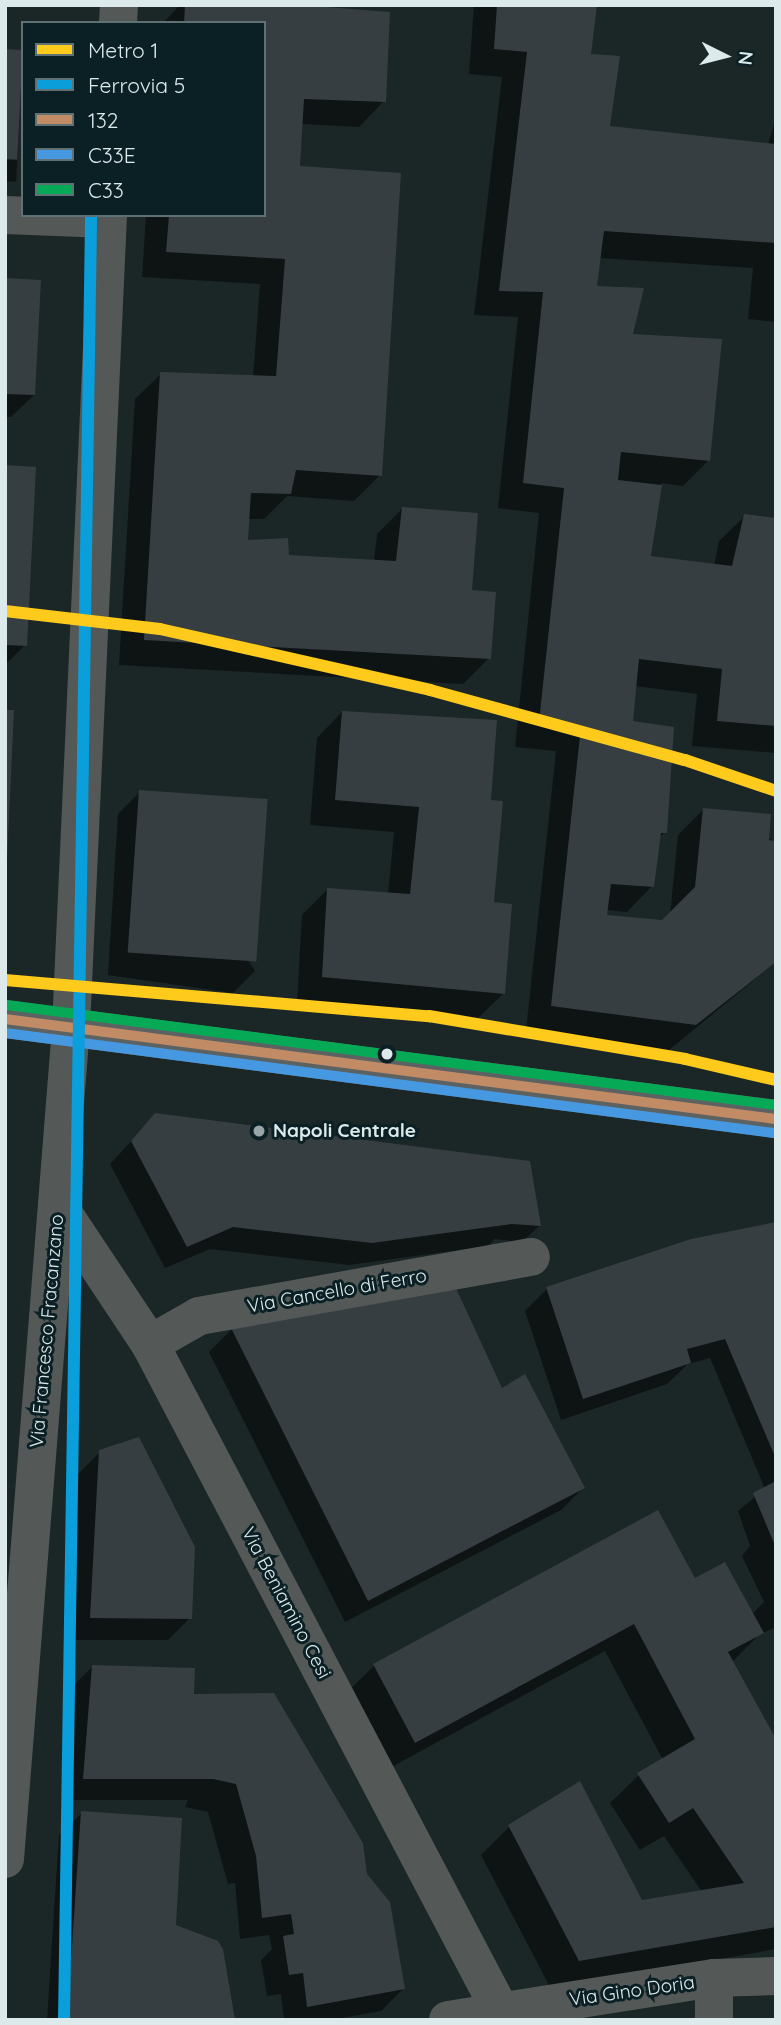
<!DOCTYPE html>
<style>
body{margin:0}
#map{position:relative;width:781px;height:2025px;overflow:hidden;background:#1b2627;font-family:Quicksand,sans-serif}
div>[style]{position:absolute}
.shadow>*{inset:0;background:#0007;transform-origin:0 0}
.building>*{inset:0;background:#363e41;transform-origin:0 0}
.minor>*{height:38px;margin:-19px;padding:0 19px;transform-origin:19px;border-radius:19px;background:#545958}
.major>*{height:38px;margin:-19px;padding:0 19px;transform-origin:19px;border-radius:19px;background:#5c6262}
.bus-1>*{height:10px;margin:-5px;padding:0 5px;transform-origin:5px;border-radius:5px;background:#c18c65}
.bus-2>*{height:10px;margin:-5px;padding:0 5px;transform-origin:5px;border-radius:5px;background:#4699e1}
.bus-3>*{height:10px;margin:-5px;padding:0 5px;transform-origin:5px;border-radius:5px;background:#06aa56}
.rail-1>*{height:12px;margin:-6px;padding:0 6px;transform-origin:6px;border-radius:6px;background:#0a9eda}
.metro-1>*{height:12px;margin:-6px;padding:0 6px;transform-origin:6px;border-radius:6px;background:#feca1b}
.dots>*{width:19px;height:19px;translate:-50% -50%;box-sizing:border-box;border:4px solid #0b2024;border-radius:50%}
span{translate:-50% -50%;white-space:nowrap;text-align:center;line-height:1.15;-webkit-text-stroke:6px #0b2024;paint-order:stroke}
.poi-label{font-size:19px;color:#ddeaec;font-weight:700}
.left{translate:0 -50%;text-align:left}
.street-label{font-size:19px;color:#ddeaec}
.frame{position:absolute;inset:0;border:7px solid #ddeaec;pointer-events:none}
.legend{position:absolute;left:21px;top:21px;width:245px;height:196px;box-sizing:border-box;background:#0b2024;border:2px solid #5f7174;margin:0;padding:9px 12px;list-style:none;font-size:21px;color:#ddeaec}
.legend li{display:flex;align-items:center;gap:14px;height:35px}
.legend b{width:35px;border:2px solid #5f7174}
.north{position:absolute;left:690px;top:21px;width:70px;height:70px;-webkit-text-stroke:5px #0b2024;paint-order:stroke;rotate:96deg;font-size:19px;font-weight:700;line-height:28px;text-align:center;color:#ddeaec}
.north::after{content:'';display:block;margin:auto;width:24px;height:32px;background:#ddeaec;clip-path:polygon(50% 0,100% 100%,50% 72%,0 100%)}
</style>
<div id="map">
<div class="shadow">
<div style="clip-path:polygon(180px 5px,277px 5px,384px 101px,359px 127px,301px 124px,298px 168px,380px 475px,354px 501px,287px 496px,264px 519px,248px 519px,246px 542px,287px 557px,374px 561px,377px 534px,402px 509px,470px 591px,489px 658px,463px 684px,119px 665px,135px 399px,161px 374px,253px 377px,260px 284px,142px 277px,146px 215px,264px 215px,264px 23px,163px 23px)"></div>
<div style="clip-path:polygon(474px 5px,595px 5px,589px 56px,608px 128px,768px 145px,776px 116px,776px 322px,748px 319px,753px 268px,599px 258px,595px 288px,631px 335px,709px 460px,683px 486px,661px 483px,649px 558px,714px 566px,719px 541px,745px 516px,776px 520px,776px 753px,692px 746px,697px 694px,635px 686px,631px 722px,665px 832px,659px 838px,652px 886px,627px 912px,606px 910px,605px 916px,663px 922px,670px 915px,678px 835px,704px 809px,776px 842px,776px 962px,669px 1050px,526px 1031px,556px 751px,515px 747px,539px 513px,498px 508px,518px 317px,474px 315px,502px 77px,469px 74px)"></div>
<div style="left:5px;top:51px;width:18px;height:130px;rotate:3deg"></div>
<div style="clip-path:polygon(5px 280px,34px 395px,11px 417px,5px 417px)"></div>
<div style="clip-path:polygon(5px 467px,25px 645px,5px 665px)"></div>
<div style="clip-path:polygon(342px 712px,489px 802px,492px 903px,503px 994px,477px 1019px,297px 1002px,302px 915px,327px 890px,388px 894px,394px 832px,310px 825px,317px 738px)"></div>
<div style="clip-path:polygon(140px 792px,255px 971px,233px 993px,108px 975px,118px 814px)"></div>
<div style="clip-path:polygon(156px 1115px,539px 1226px,522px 1242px,495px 1239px,488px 1246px,349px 1265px,210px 1249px,165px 1268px,110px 1164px)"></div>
<div style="clip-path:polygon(776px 1224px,776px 1627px,759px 1635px,733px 1661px,776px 1740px,776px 1949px,551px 1989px,481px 1855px,509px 1827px,641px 1902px,702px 1892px,664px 1836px,640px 1850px,610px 1803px,639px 1775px,663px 1760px,605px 1651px,386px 1770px,345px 1694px,374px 1666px,657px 1513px,694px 1581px,752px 1614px,764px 1602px,742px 1556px,750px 1546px,738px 1511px,765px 1489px,710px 1358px,688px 1364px,667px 1384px,561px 1420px,525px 1311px,547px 1289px)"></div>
<div style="clip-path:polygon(309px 1309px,502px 1390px,583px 1488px,561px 1510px,345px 1622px,209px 1352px,231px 1330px)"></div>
<div style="clip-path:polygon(100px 1452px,190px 1618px,168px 1640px,69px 1640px,78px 1474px)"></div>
<div style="clip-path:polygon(92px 1667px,192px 1696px,365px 1874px,403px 1989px,381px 2011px,331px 2020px,284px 2020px,281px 1994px,267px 1996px,261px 1960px,272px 1949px,269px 1935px,240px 1939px,235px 1883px,228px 1884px,208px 1812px,185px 1807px,188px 1800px,62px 1800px,70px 1689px)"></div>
<div style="clip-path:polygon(82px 1813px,233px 2020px,47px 2020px,59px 1835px)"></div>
</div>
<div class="building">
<div style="clip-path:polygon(185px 5px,301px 5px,390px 12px,386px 102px,304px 99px,300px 166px,401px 173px,382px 476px,296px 470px,291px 494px,251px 493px,248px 540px,288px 538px,289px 555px,396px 561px,402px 507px,478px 513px,472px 590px,496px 592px,491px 659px,144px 640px,160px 372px,276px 376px,285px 259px,166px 252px,169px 215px,264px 215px,264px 23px,184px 23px)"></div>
<div style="clip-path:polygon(497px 5px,597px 5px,591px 54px,620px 56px,610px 126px,776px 144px,776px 243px,604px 231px,597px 286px,644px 288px,633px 334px,722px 339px,710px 461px,621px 452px,618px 480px,662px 485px,651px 556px,732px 566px,744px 514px,776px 518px,776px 726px,717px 721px,722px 669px,639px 659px,633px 721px,674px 727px,667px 833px,661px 833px,654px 887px,611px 884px,607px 915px,662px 920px,695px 887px,703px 808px,771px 814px,769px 840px,776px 841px,776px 962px,696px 1025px,551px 1006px,581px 726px,539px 722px,564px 488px,523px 483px,543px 292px,499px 291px,527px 52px,494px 49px)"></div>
<div style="left:5px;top:49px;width:18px;height:110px;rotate:3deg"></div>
<div style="clip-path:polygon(5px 278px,41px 280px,35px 395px,5px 394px)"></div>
<div style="clip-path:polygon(5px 465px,36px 467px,27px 646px,5px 645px)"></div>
<div style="clip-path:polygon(5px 710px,14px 710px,7px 860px,5px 860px)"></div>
<div style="clip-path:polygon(342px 711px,497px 720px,491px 800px,503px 801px,494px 902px,512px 904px,505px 994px,322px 977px,327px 888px,410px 894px,419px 807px,335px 800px)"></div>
<div style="left:139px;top:790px;width:129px;height:163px;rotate:4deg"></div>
<div style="clip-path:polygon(155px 1113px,530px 1161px,541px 1226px,512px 1224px,372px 1243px,233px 1227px,187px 1247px,131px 1141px)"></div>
<div style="clip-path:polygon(776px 1222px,776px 1459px,725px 1339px,687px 1349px,691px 1363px,583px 1399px,546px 1287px,691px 1239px)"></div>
<div style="clip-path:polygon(455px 1286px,502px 1388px,525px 1374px,585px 1488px,368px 1601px,231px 1328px)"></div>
<div style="clip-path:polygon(139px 1437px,195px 1547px,192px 1619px,90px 1618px,99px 1450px)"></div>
<div style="clip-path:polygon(776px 1481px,776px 1548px,753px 1493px)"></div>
<div style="clip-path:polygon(658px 1510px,695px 1578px,725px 1562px,764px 1633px,728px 1652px,776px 1739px,776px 1927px,579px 1961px,508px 1825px,580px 1781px,642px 1900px,744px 1883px,693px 1808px,669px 1823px,637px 1773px,695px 1739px,634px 1624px,415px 1743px,373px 1664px)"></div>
<div style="clip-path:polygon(92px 1665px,195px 1668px,194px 1694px,274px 1693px,363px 1843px,367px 1874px,390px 1902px,405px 1989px,307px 2007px,303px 1973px,289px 1975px,283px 1936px,294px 1934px,291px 1914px,262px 1918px,256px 1856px,236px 1784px,213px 1779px,83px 1779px)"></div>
<div style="clip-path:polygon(81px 1811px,182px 1818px,176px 1925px,218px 1941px,223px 1949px,235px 2020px,67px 2020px)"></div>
</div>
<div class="minor">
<div style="left:118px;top:23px;width:18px;rotate:-87deg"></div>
<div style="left:5px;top:215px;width:102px;rotate:2.2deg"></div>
<div style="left:57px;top:1204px;width:168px;rotate:56.4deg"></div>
<div style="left:150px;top:1344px;width:752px;rotate:62.28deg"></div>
<div style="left:150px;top:1344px;width:56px;rotate:-29.7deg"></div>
<div style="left:199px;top:1316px;width:337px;rotate:-10.1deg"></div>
<div style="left:5px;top:1859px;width:835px;rotate:-85.46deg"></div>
<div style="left:71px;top:1027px;width:813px;rotate:-87.39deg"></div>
<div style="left:448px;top:2020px;width:269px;rotate:-9deg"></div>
<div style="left:714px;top:1978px;width:62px;rotate:-1.8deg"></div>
<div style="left:714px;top:2020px;width:42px;rotate:-90deg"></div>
</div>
<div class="major">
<div style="left:5px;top:1019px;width:777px;rotate:7.39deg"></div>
</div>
<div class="bus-1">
<div style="left:5px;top:1019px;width:777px;rotate:7.39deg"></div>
</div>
<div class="bus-2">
<div style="left:5px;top:1033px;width:775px;rotate:7.41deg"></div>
</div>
<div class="bus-3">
<div style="left:7px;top:1005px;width:775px;rotate:7.41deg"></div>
</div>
<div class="rail-1">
<div style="left:64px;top:2020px;width:1805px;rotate:-89.14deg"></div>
</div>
<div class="metro-1">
<div style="left:5px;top:611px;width:156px;rotate:6.6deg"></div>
<div style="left:160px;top:629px;width:277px;rotate:12.7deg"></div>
<div style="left:430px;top:690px;width:264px;rotate:15.4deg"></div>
<div style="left:685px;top:760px;width:96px;rotate:18.8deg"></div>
<div style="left:5px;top:980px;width:426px;rotate:4.9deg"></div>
<div style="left:429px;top:1016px;width:260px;rotate:9.5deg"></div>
<div style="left:685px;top:1059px;width:93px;rotate:13deg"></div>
</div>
<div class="dots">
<div style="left:387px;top:1054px;background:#ddeaec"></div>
<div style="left:259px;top:1131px;background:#99a5a7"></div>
</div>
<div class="poi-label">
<span class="left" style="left:273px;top:1131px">Napoli Centrale</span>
</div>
<div class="street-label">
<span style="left:337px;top:1291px;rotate:-10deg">Via Cancello di Ferro</span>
<span style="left:47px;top:1331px;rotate:-85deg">Via Francesco Fracanzano</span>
<span style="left:286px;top:1603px;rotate:62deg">Via Beniamino Cesi</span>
<span style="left:632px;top:1991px;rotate:-8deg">Via Gino Doria</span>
</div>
<div class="frame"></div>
<ul class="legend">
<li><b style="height:9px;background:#feca1b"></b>Metro 1</li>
<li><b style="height:9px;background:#0a9eda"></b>Ferrovia 5</li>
<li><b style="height:9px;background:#c18c65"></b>132</li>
<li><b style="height:9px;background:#4699e1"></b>C33E</li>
<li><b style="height:9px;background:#06aa56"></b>C33</li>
</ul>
<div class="north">N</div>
</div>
